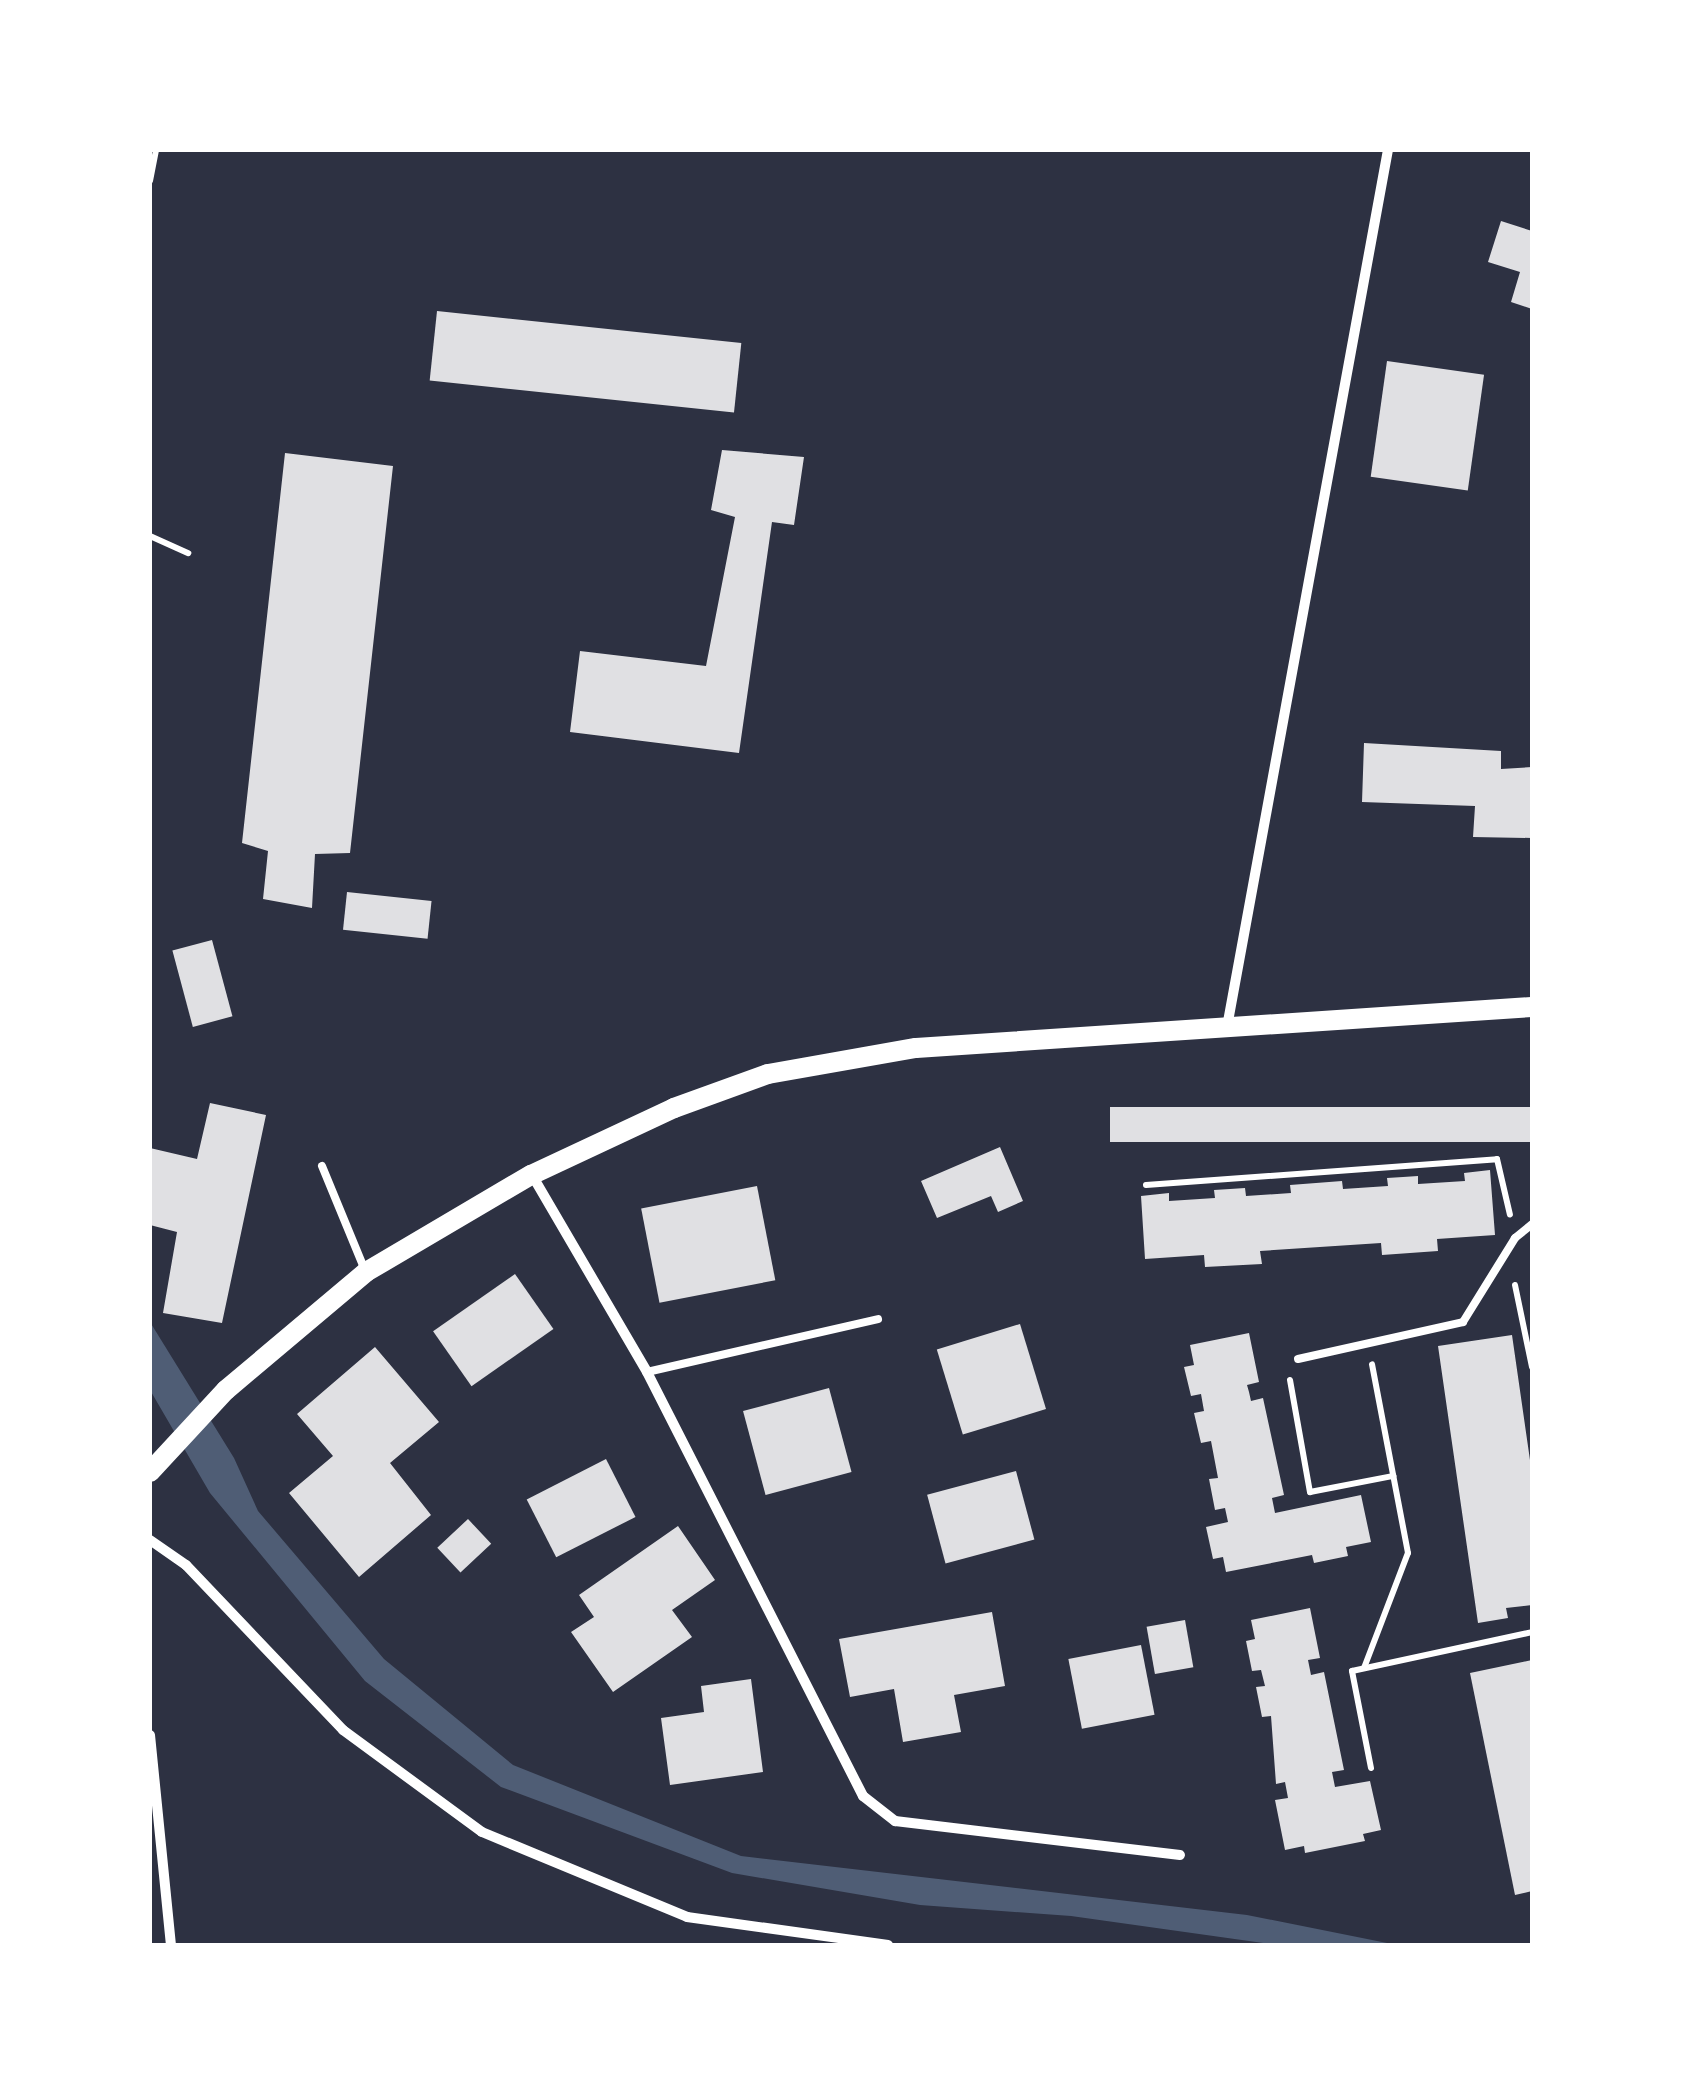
<!DOCTYPE html>
<style>
body{margin:0}
#map{position:relative;width:1682px;height:2095px;overflow:hidden;background:#2d3142;font-family:Georgia,serif}
div>[style]{position:absolute}
.water>*{inset:0;background:#4f5d75}
.building>*{inset:0;background:#e0e0e3;transform-origin:0 0}
.path>*{height:6px;margin:-3px;padding:0 3px;transform-origin:3px;border-radius:3px;background:#fff}
.service>*{height:8px;margin:-4px;padding:0 4px;transform-origin:4px;border-radius:4px;background:#fff}
.minor>*{height:10px;margin:-5px;padding:0 5px;transform-origin:5px;border-radius:5px;background:#fff}
.secondary>*{height:20px;margin:-10px;padding:0 10px;transform-origin:10px;border-radius:10px;background:#fff}
span{translate:-50% -50%;white-space:nowrap;text-align:center;line-height:1.15;-webkit-text-stroke:10px #fff;paint-order:stroke}
.frame{position:absolute;inset:0;border:152px solid #fff;pointer-events:none}
</style>
<div id="map">
<div class="water">
<div style="clip-path:polygon(150px 1322px,234px 1458px,258px 1511px,384px 1659px,513px 1765px,741px 1856px,1247px 1915px,1397px 1945px,1278px 1945px,1071px 1916px,920px 1905px,732px 1873px,501px 1787px,365px 1681px,210px 1493px,150px 1390px)"></div>
</div>
<div class="building">
<div style="clip-path:polygon(1501px 221px,1532px 231px,1532px 309px,1511px 302px,1520px 272px,1488px 262px)"></div>
<div style="left:437px;top:311px;width:306px;height:70px;rotate:6deg"></div>
<div style="left:1387px;top:361px;width:98px;height:117px;rotate:8deg"></div>
<div style="clip-path:polygon(722px 450px,804px 457px,794px 525px,772px 522px,739px 753px,570px 732px,580px 651px,706px 666px,735px 517px,711px 510px)"></div>
<div style="clip-path:polygon(285px 453px,393px 466px,350px 853px,315px 854px,312px 908px,263px 899px,268px 851px,242px 843px)"></div>
<div style="clip-path:polygon(1364px 743px,1501px 751px,1501px 769px,1532px 767px,1532px 838px,1473px 837px,1475px 806px,1362px 802px)"></div>
<div style="left:347px;top:892px;width:85px;height:38px;rotate:6deg"></div>
<div style="left:212px;top:940px;width:79px;height:41px;rotate:75deg"></div>
<div style="clip-path:polygon(210px 1103px,266px 1115px,222px 1323px,163px 1313px,177px 1232px,150px 1225px,150px 1148px,197px 1159px)"></div>
<div style="left:1532px;top:1107px;width:35px;height:422px;rotate:90deg"></div>
<div style="clip-path:polygon(1000px 1147px,1023px 1201px,998px 1212px,991px 1196px,937px 1218px,921px 1181px)"></div>
<div style="clip-path:polygon(1490px 1170px,1495px 1235px,1437px 1239px,1438px 1251px,1382px 1255px,1381px 1243px,1260px 1251px,1262px 1264px,1205px 1267px,1204px 1255px,1145px 1259px,1141px 1196px,1169px 1193px,1169px 1201px,1215px 1198px,1214px 1190px,1230px 1189px,1245px 1188px,1246px 1196px,1291px 1193px,1290px 1185px,1342px 1181px,1343px 1189px,1388px 1186px,1387px 1178px,1403px 1177px,1418px 1176px,1418px 1184px,1465px 1181px,1464px 1173px)"></div>
<div style="left:757px;top:1186px;width:96px;height:118px;rotate:79deg"></div>
<div style="left:515px;top:1274px;width:67px;height:100px;rotate:55deg"></div>
<div style="left:1020px;top:1324px;width:89px;height:87px;rotate:73deg"></div>
<div style="clip-path:polygon(1249px 1333px,1259px 1382px,1247px 1385px,1249px 1392px,1251px 1401px,1263px 1398px,1284px 1495px,1272px 1498px,1275px 1513px,1361px 1495px,1371px 1542px,1346px 1547px,1348px 1556px,1314px 1563px,1312px 1555px,1226px 1572px,1223px 1557px,1213px 1559px,1206px 1527px,1228px 1522px,1225px 1508px,1215px 1510px,1209px 1479px,1218px 1478px,1211px 1441px,1201px 1443px,1194px 1413px,1204px 1411px,1201px 1394px,1191px 1396px,1184px 1367px,1194px 1365px,1190px 1345px)"></div>
<div style="clip-path:polygon(1512px 1335px,1532px 1474px,1532px 1605px,1506px 1608px,1508px 1618px,1478px 1623px,1438px 1346px)"></div>
<div style="clip-path:polygon(375px 1347px,439px 1422px,390px 1463px,431px 1515px,359px 1577px,289px 1493px,333px 1456px,297px 1414px)"></div>
<div style="left:829px;top:1388px;width:87px;height:89px;rotate:75deg"></div>
<div style="left:606px;top:1459px;width:65px;height:89px;rotate:63deg"></div>
<div style="left:1016px;top:1471px;width:71px;height:92px;rotate:75deg"></div>
<div style="left:468px;top:1519px;width:34px;height:42px;rotate:47deg"></div>
<div style="clip-path:polygon(678px 1526px,715px 1580px,672px 1610px,692px 1637px,613px 1692px,571px 1632px,594px 1617px,579px 1595px)"></div>
<div style="clip-path:polygon(1310px 1608px,1320px 1658px,1308px 1660px,1311px 1675px,1324px 1672px,1344px 1770px,1332px 1772px,1335px 1787px,1370px 1781px,1381px 1830px,1363px 1834px,1365px 1841px,1305px 1853px,1304px 1846px,1285px 1850px,1275px 1800px,1288px 1798px,1285px 1782px,1276px 1784px,1271px 1716px,1262px 1717px,1256px 1687px,1265px 1686px,1261px 1670px,1252px 1671px,1246px 1641px,1255px 1639px,1251px 1620px)"></div>
<div style="clip-path:polygon(992px 1612px,1005px 1686px,954px 1695px,961px 1732px,903px 1742px,894px 1689px,850px 1697px,839px 1639px)"></div>
<div style="left:1185px;top:1620px;width:48px;height:39px;rotate:80deg"></div>
<div style="left:1141px;top:1645px;width:71px;height:74px;rotate:79deg"></div>
<div style="clip-path:polygon(1532px 1660px,1532px 1891px,1515px 1895px,1470px 1673px)"></div>
<div style="clip-path:polygon(751px 1679px,763px 1772px,670px 1785px,661px 1718px,704px 1712px,701px 1686px)"></div>
</div>
<div class="path">
<div style="left:150px;top:181px;width:32px;rotate:-79deg"></div>
<div style="left:150px;top:536px;width:42px;rotate:24.1deg"></div>
<div style="left:1146px;top:1185px;width:352px;rotate:-4.2deg"></div>
<div style="left:1497px;top:1159px;width:57px;rotate:76.9deg"></div>
<div style="left:1515px;top:1285px;width:84px;rotate:78.3deg"></div>
<div style="left:1290px;top:1380px;width:114px;rotate:79.9deg"></div>
<div style="left:1310px;top:1492px;width:85px;rotate:-10.9deg"></div>
<div style="left:1364px;top:1668px;width:123px;rotate:-69.1deg"></div>
<div style="left:1408px;top:1553px;width:192px;rotate:-100.8deg"></div>
<div style="left:1371px;top:1768px;width:99px;rotate:-101.1deg"></div>
<div style="left:1352px;top:1671px;width:184px;rotate:-12.2deg"></div>
</div>
<div class="service">
<div style="left:322px;top:1166px;width:110px;rotate:67.6deg"></div>
<div style="left:1298px;top:1359px;width:169px;rotate:-12.6deg"></div>
<div style="left:1463px;top:1322px;width:99px;rotate:-58.2deg"></div>
<div style="left:1515px;top:1238px;width:22px;rotate:-39deg"></div>
<div style="left:647px;top:1372px;width:237px;rotate:-12.9deg"></div>
</div>
<div class="minor">
<div style="left:1227px;top:1027px;width:892px;rotate:-79.6deg"></div>
<div style="left:532px;top:1175px;width:228px;rotate:59.7deg"></div>
<div style="left:647px;top:1372px;width:476px;rotate:63deg"></div>
<div style="left:863px;top:1796px;width:41px;rotate:38deg"></div>
<div style="left:895px;top:1821px;width:287px;rotate:6.8deg"></div>
<div style="left:150px;top:1540px;width:44px;rotate:34.8deg"></div>
<div style="left:186px;top:1565px;width:228px;rotate:46.4deg"></div>
<div style="left:343px;top:1730px;width:172px;rotate:36.3deg"></div>
<div style="left:482px;top:1832px;width:222px;rotate:22.5deg"></div>
<div style="left:687px;top:1917px;width:203px;rotate:7.9deg"></div>
<div style="left:150px;top:1735px;width:211px;rotate:84.3deg"></div>
</div>
<div class="secondary">
<div style="left:150px;top:1472px;width:112px;rotate:-47.2deg"></div>
<div style="left:226px;top:1390px;width:183px;rotate:-40.1deg"></div>
<div style="left:366px;top:1272px;width:191px;rotate:-30.5deg"></div>
<div style="left:531px;top:1175px;width:158px;rotate:-25.1deg"></div>
<div style="left:674px;top:1108px;width:100px;rotate:-19.9deg"></div>
<div style="left:768px;top:1074px;width:150px;rotate:-10deg"></div>
<div style="left:916px;top:1048px;width:617px;rotate:-3.81deg"></div>
</div>
<div class="frame"></div>
</div>
